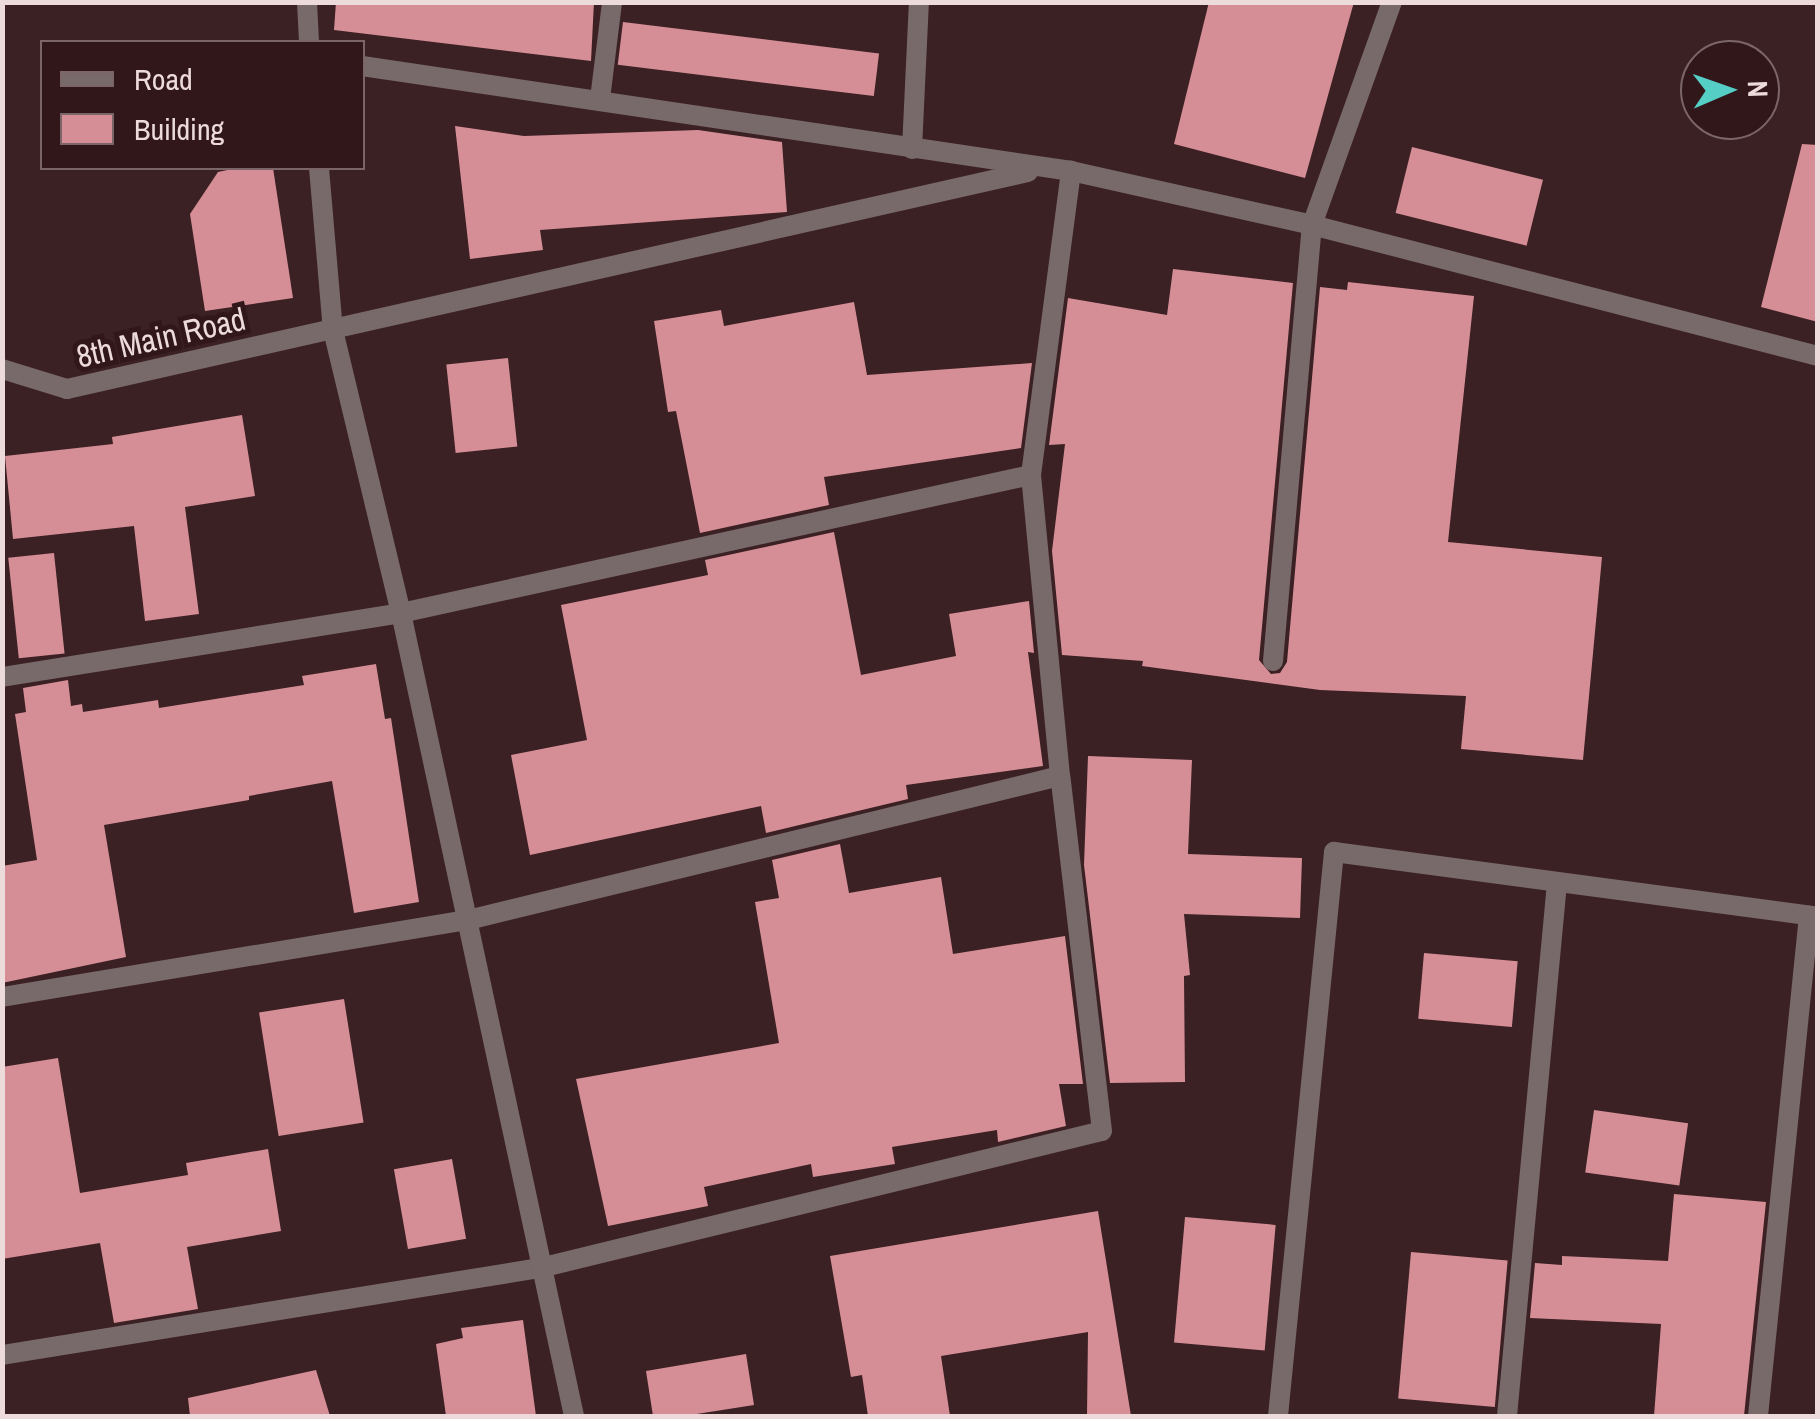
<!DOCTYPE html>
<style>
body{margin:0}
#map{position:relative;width:1820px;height:1419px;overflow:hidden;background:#3b2024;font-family:"Archivo Narrow",sans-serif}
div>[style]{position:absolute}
.building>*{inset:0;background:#d68e96;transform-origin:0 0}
.minor>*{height:20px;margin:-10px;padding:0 10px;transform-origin:10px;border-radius:10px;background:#78696a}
.tertiary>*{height:20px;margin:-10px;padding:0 10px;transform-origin:10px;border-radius:10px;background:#78696a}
span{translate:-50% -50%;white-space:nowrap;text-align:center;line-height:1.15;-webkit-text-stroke:10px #31171a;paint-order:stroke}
.street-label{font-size:32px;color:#eddbdc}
.frame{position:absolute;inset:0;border:5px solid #eddbdc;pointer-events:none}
.legend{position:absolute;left:40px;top:40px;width:325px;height:130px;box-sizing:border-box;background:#31171a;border:2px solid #7c6568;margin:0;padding:12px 18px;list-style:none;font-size:30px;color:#eddbdc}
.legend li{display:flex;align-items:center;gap:20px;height:50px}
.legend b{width:50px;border:2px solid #7c6568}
.north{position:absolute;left:1680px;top:40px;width:100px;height:100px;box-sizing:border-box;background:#31171a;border:2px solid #7c6568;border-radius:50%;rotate:88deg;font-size:28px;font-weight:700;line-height:40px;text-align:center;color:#eddbdc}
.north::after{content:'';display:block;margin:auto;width:35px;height:45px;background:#55cec5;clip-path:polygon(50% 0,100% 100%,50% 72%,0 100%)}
</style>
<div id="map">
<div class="building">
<div style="clip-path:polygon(336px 2px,594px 2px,591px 61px,334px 30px)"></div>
<div style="clip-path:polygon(1209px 2px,1354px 2px,1305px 178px,1174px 144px)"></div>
<div style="left:623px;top:22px;width:258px;height:43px;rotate:7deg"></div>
<div style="clip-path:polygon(455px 126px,524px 136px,698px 130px,782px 142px,787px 212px,540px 230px,543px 250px,470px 259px)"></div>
<div style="clip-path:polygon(1802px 144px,1818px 145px,1818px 322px,1761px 307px)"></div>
<div style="left:1412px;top:147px;width:135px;height:68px;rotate:14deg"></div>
<div style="clip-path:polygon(237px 168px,273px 168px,293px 298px,205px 311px,190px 214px,218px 172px)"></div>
<div style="clip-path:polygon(1173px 269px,1293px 283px,1259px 660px,1271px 674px,1280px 673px,1287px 662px,1320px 287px,1347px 290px,1348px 282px,1474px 296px,1448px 542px,1602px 557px,1583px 760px,1461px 749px,1466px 696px,1320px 690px,1142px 666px,1143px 661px,1062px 655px,1052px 551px,1065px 444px,1049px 445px,1068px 298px,1167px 315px)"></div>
<div style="clip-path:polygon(854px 302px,867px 375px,1032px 363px,1021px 448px,824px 477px,829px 505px,700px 533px,676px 411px,668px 412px,654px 321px,721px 310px,724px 326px)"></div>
<div style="left:508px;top:358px;width:89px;height:62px;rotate:84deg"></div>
<div style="clip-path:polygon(242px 415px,255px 496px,185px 507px,199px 614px,145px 621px,134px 526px,13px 539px,5px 456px,113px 444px,112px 437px)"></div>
<div style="clip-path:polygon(834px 532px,861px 675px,956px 656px,949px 614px,1029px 601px,1034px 653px,1028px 652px,1043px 766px,906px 785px,908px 799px,766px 833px,761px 806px,530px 855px,511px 755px,587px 740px,561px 605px,708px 575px,705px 560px)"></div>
<div style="left:54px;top:553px;width:101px;height:46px;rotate:84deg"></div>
<div style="clip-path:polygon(376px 664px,385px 719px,391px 718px,419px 902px,354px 913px,332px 781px,249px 796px,249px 800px,104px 825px,126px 957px,2px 983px,2px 866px,37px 860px,15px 714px,26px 712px,23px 688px,68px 680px,71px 706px,82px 704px,83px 712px,158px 700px,159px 708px,304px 685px,302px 676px)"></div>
<div style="clip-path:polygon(1088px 756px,1192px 760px,1188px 854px,1302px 858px,1300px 918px,1184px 914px,1190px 975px,1184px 976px,1185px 1082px,1110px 1083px,1084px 865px)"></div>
<div style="clip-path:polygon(840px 844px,849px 893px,941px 877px,953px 954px,1065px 936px,1083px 1084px,1059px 1084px,1066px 1126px,998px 1142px,997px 1130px,892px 1147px,895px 1164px,813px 1177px,811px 1164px,704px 1187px,708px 1206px,608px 1226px,576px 1079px,779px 1043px,755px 902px,779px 898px,772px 860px)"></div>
<div style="left:1424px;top:953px;width:94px;height:66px;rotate:5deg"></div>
<div style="left:344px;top:999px;width:125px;height:86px;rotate:81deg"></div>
<div style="clip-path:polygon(58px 1058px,80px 1193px,188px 1175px,186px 1163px,268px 1149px,281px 1231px,187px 1247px,198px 1309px,114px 1323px,100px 1243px,2px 1259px,2px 1067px)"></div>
<div style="left:1594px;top:1110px;width:95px;height:63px;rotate:8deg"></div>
<div style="left:452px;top:1159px;width:81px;height:59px;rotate:80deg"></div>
<div style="clip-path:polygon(1674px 1194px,1766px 1202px,1744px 1416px,1654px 1416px,1661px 1324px,1530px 1318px,1535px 1263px,1562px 1265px,1562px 1256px,1668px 1261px)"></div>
<div style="clip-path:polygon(1098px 1211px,1131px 1416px,1087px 1416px,1088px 1332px,941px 1356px,950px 1416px,868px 1416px,862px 1375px,851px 1377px,830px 1256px)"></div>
<div style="left:1185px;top:1217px;width:91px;height:126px;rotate:5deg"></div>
<div style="left:1411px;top:1252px;width:97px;height:147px;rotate:5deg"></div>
<div style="clip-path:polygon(523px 1320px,536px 1416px,446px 1416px,436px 1344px,463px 1338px,461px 1328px)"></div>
<div style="clip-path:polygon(746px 1354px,754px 1405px,684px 1416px,653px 1416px,646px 1371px)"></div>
<div style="clip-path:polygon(316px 1370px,330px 1416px,190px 1416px,188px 1398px)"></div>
</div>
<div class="minor">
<div style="left:362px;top:66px;width:717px;rotate:8.42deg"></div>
<div style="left:1071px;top:171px;width:247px;rotate:12.6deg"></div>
<div style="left:1312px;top:225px;width:523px;rotate:14.51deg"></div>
<div style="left:600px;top:99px;width:98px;rotate:-82.9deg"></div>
<div style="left:912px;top:149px;width:147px;rotate:-87.3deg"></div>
<div style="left:2px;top:369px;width:68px;rotate:17.1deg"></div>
<div style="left:67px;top:389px;width:985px;rotate:-12.72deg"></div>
<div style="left:1273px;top:661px;width:438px;rotate:-84.9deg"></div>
<div style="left:1312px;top:225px;width:237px;rotate:-70.3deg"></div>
<div style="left:2px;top:677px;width:404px;rotate:-9.1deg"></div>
<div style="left:401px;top:613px;width:645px;rotate:-12.36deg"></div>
<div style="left:2px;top:997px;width:472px;rotate:-9.4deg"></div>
<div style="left:468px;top:920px;width:609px;rotate:-13.67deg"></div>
<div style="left:2px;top:1355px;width:545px;rotate:-9.19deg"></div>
<div style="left:540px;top:1268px;width:578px;rotate:-13.7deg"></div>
<div style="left:1102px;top:1131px;width:357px;rotate:-96.7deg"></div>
<div style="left:1060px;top:776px;width:302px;rotate:-95.5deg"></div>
<div style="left:1031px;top:475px;width:307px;rotate:-82.5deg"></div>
<div style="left:1278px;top:1416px;width:567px;rotate:-84.33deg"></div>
<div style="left:1334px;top:852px;width:488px;rotate:7.6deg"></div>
<div style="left:1507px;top:1416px;width:535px;rotate:-84.64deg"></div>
<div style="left:1758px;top:1416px;width:503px;rotate:-84.18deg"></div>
</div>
<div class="tertiary">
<div style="left:307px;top:2px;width:40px;rotate:87.1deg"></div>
<div style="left:319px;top:168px;width:163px;rotate:85.1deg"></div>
<div style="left:333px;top:330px;width:291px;rotate:76.5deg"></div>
<div style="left:401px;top:613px;width:821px;rotate:77.84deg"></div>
</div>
<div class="street-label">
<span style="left:161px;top:338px;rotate:-13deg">8th Main Road</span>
</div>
<div class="frame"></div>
<ul class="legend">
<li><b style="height:12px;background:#78696a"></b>Road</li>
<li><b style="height:28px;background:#d68e96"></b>Building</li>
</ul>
<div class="north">N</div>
</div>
